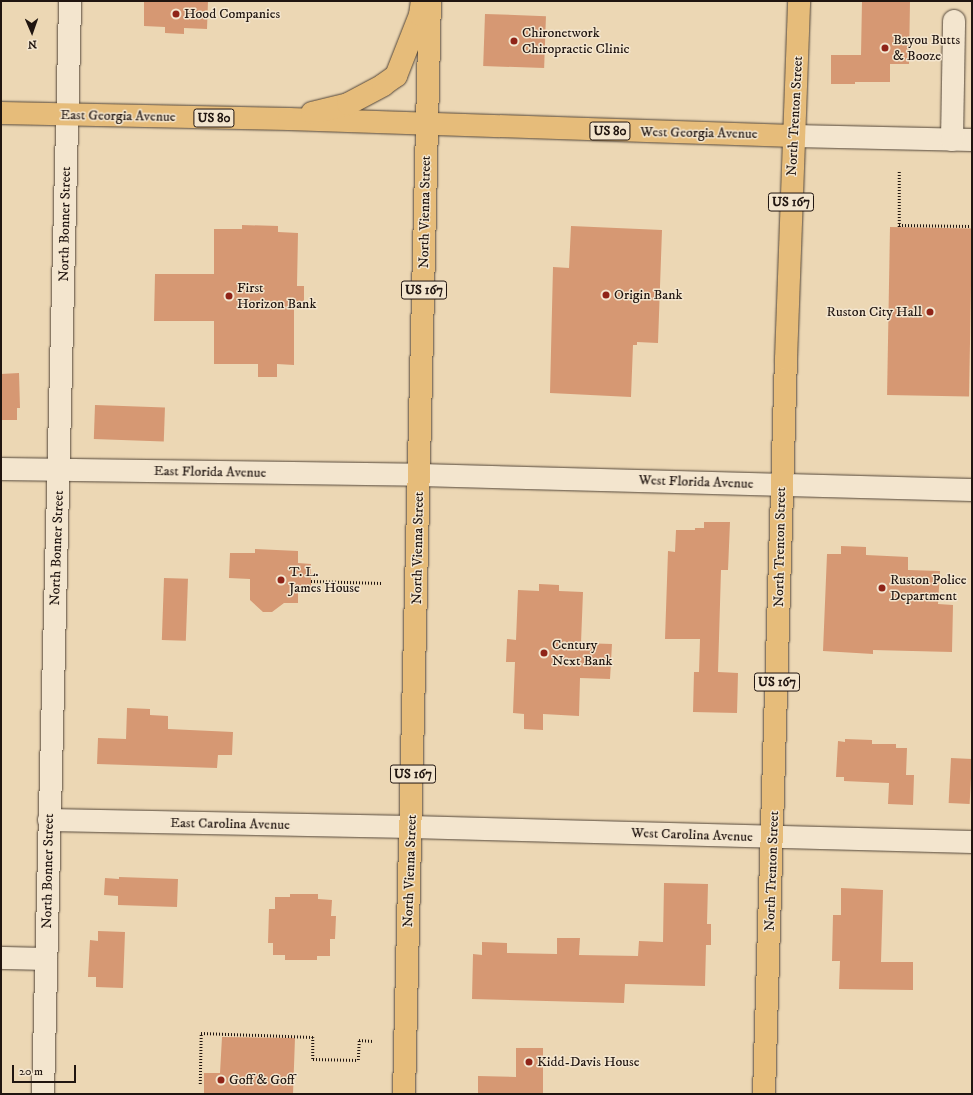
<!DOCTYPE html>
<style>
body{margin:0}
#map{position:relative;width:973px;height:1095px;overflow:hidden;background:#ecd7b4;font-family:"IM FELL DW Pica",serif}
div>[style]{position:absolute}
.building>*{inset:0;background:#d69873;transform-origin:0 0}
.path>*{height:2.5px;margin-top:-1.25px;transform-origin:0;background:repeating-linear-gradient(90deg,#201510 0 1px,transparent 0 3px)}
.roads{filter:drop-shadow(0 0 1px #534639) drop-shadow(0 0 1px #534639)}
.minor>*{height:22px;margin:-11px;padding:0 11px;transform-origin:11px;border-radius:11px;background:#f3e5ce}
.major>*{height:22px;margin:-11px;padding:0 11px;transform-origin:11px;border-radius:11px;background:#e6bc7a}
.highway>*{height:22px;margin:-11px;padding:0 11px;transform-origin:11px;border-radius:11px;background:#e6bc7a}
.dots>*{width:11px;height:11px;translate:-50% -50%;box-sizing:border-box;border:2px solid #f3e5ce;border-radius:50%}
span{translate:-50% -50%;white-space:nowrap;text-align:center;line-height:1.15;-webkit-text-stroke:3px #f3e5ce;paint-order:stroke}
.shield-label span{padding:1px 3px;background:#f3e5ce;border:1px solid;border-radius:3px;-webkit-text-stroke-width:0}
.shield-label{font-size:13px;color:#201510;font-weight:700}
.poi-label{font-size:14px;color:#201510}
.left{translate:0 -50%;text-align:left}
.right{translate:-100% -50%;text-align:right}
.street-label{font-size:14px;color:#201510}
.frame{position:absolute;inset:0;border:2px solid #201510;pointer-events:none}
.north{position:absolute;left:12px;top:12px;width:40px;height:40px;-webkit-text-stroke:3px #f3e5ce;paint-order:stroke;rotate:178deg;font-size:11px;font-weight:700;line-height:16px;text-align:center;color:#201510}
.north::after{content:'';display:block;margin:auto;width:14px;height:18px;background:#201510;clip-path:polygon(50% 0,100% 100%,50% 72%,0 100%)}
.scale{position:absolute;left:12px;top:1065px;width:64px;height:18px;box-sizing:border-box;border:2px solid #201510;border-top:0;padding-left:5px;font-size:12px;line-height:14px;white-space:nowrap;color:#201510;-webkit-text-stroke:3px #f3e5ce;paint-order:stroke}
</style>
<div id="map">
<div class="building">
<div style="clip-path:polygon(144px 1px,208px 1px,207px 29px,184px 28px,184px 34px,165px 33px,165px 27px,144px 26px)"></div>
<div style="clip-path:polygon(862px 1px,910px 1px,909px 64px,890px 64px,890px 82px,855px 82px,855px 84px,831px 84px,831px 55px,861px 55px)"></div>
<div style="left:485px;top:14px;width:61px;height:52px;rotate:2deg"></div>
<div style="clip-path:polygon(242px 225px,278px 226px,278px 232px,298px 233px,297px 286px,304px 286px,304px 306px,294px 306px,294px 365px,277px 364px,277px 377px,258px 377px,258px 364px,214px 364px,214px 321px,154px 321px,155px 274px,214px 274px,214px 229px,242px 229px)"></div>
<div style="clip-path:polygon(571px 226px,662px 230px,658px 343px,637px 342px,637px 345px,633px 345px,631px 397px,550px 393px,553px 267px,569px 268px)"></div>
<div style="left:890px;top:227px;width:82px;height:168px;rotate:1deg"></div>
<div style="clip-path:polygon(19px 373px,20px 408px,17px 408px,17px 420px,1px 420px,1px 374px)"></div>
<div style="left:95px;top:405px;width:70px;height:34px;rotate:2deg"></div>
<div style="clip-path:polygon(704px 522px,730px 522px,728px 570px,721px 570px,718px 672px,738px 673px,737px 713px,693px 712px,694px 672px,699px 672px,700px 639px,665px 639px,668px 551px,675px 552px,676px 530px,695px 530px,695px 528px,704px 528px)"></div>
<div style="clip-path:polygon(841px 546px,866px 547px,866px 555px,908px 557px,908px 570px,940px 571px,938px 604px,953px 605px,952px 652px,873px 650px,873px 654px,823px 651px,827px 554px,841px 554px)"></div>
<div style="clip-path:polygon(255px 549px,298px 551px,298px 563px,311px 564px,311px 588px,298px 588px,298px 603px,284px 603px,272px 612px,263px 612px,250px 600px,250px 579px,229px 578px,230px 553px,255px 553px)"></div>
<div style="left:164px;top:578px;width:24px;height:62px;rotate:2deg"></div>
<div style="clip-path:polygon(539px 584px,559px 585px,559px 591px,583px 592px,581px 643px,612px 644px,610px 679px,580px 678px,579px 716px,543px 714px,543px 730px,524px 729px,524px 714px,513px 713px,515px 662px,506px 662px,507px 639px,516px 640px,518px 590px,539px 591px)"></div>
<div style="clip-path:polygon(127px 708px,150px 709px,150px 715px,168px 716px,168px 729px,233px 732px,232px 755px,218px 755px,217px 768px,97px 764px,98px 738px,126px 739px)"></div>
<div style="clip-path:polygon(845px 739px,872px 740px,872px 744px,896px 744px,896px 748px,907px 748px,906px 775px,914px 775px,913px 805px,888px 804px,889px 783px,844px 781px,844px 777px,836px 777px,838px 741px,845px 742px)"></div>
<div style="left:951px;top:758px;width:21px;height:45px;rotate:3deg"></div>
<div style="clip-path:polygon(119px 877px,178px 879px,177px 907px,118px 905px,118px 896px,104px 895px,105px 878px,119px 879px)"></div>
<div style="clip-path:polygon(664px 883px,708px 884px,707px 924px,711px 924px,711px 945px,706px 945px,705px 986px,625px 984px,624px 1003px,472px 999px,473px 954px,482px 955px,482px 942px,507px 943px,507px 953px,557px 954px,557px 938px,580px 938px,579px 955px,638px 956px,639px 941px,663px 942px)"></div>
<div style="clip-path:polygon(841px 888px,883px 890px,881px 962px,913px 962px,913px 990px,839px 989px,840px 961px,832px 961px,833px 915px,841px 915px)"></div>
<div style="clip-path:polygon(290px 894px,318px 894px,318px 899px,332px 900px,331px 916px,336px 916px,335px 939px,330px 939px,330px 956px,317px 956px,317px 960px,285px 960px,285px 955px,273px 955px,273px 943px,268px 943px,269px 909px,275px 909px,275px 897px,290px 897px)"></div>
<div style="clip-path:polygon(98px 931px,125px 932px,123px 988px,96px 987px,96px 977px,88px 977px,90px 940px,98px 941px)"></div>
<div style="clip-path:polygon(222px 1037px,295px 1038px,293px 1094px,204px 1094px,204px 1073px,220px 1073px)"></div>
<div style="clip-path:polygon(516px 1048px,543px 1048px,543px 1094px,478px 1094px,478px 1076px,516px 1077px)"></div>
</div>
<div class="path">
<div style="left:899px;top:225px;width:73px;rotate:0.8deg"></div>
<div style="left:899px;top:227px;width:57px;rotate:-90deg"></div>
<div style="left:311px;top:581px;width:71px;rotate:1.6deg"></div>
<div style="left:200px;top:1084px;width:51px;rotate:-88.9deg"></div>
<div style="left:201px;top:1033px;width:112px;rotate:2deg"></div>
<div style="left:313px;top:1037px;width:22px;rotate:90deg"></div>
<div style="left:313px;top:1059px;width:45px;rotate:1.3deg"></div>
<div style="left:358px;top:1060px;width:20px;rotate:-87deg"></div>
<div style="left:359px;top:1040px;width:14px;rotate:4deg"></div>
</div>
<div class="roads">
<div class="minor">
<div style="left:794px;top:136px;width:178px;rotate:1.3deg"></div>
<div style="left:952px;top:140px;width:119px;rotate:-89deg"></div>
<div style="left:1px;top:469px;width:419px;rotate:0.8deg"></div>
<div style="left:420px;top:475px;width:552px;rotate:1.56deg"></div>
<div style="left:49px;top:820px;width:362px;rotate:1.1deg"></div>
<div style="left:411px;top:827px;width:561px;rotate:1.53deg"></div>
<div style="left:1px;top:958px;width:45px;rotate:1.3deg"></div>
<div style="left:43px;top:1094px;width:1093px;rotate:-88.58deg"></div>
</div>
<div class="major">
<div style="left:1px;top:113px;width:288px;rotate:1.2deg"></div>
<div style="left:289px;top:119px;width:505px;rotate:1.93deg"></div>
<div style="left:312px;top:113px;width:37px;rotate:-14deg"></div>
<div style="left:348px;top:104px;width:40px;rotate:-28deg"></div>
<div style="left:383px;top:85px;width:16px;rotate:-35deg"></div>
<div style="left:396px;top:76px;width:66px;rotate:-68.5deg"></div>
<div style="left:420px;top:15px;width:14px;rotate:-82deg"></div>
</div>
<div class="highway">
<div style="left:404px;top:1094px;width:1093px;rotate:-88.64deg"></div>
<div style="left:764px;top:1094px;width:735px;rotate:-88.29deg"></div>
<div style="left:786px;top:359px;width:358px;rotate:-87.9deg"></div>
</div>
</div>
<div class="dots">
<div style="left:176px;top:14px;background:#8f2418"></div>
<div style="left:514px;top:41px;background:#8f2418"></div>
<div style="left:885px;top:48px;background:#8f2418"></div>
<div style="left:606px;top:295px;background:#8f2418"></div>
<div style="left:229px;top:296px;background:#8f2418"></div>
<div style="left:930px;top:312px;background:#8f2418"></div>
<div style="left:281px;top:580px;background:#8f2418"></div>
<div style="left:882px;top:588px;background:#8f2418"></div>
<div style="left:544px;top:653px;background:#8f2418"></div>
<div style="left:529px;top:1062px;background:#8f2418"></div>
<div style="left:221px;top:1080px;background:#8f2418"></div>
</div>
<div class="shield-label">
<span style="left:214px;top:118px">US 80</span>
<span style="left:610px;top:131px">US 80</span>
<span style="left:791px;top:202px">US 167</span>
<span style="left:424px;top:290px">US 167</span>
<span style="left:777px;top:682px">US 167</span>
<span style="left:413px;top:774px">US 167</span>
</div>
<div class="poi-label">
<span class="left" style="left:184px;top:14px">Hood Companies</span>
<span class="left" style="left:522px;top:41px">Chironetwork<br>Chiropractic Clinic</span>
<span class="left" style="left:893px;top:48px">Bayou Butts<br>&amp; Booze</span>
<span class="left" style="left:237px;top:296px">First<br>Horizon Bank</span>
<span class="left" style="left:614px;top:295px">Origin Bank</span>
<span class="right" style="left:922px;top:312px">Ruston City Hall</span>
<span class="left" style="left:289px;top:580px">T. L.<br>James House</span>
<span class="left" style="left:890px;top:588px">Ruston Police<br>Department</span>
<span class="left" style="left:552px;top:653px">Century<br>Next Bank</span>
<span class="left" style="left:537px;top:1062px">Kidd-Davis House</span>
<span class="left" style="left:229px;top:1080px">Goff &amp; Goff</span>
</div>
<div class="street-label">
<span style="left:118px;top:116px;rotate:1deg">East Georgia Avenue</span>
<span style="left:795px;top:116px;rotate:-87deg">North Trenton Street</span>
<span style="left:699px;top:133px;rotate:1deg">West Georgia Avenue</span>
<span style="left:425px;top:212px;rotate:-89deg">North Vienna Street</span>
<span style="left:65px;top:224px;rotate:-89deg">North Bonner Street</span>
<span style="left:210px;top:472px;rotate:1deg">East Florida Avenue</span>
<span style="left:696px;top:482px;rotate:2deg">West Florida Avenue</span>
<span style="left:780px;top:547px;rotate:-89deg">North Trenton Street</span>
<span style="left:57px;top:548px;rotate:-88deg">North Bonner Street</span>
<span style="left:418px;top:548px;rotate:-89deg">North Vienna Street</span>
<span style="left:230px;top:824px;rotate:1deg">East Carolina Avenue</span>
<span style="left:692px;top:835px;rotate:2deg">West Carolina Avenue</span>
<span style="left:48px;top:871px;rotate:-89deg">North Bonner Street</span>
<span style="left:410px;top:871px;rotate:-88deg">North Vienna Street</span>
<span style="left:772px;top:871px;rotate:-88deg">North Trenton Street</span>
</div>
<div class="frame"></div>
<div class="north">N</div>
<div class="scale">20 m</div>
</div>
